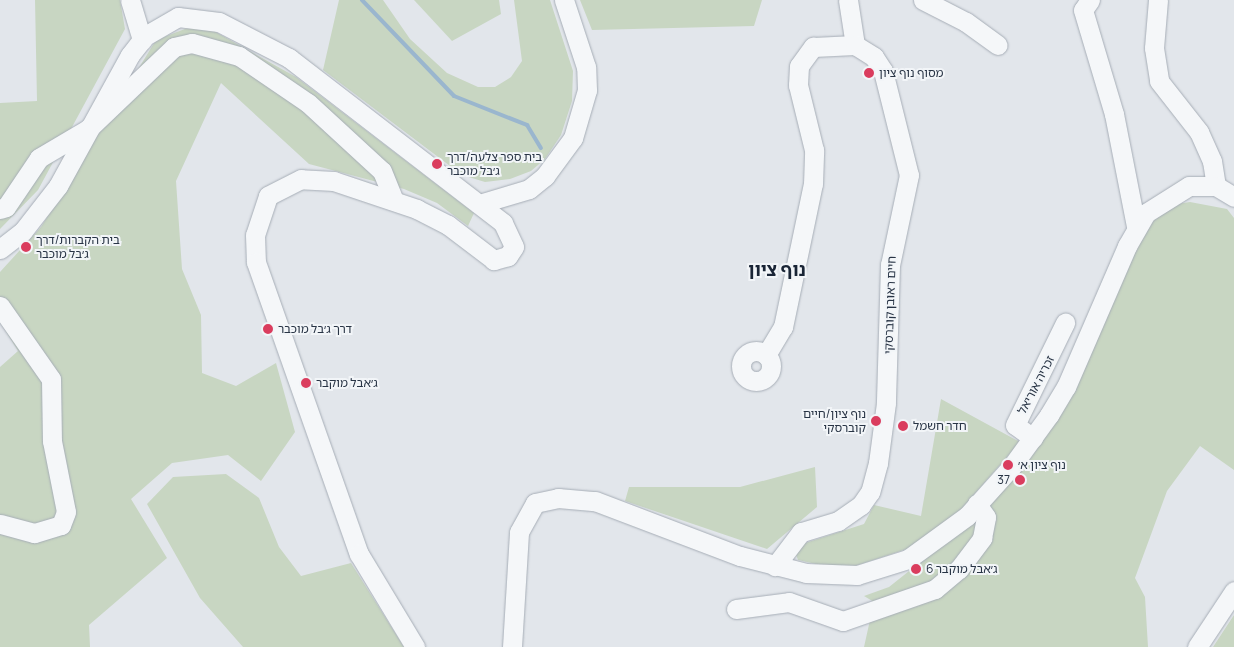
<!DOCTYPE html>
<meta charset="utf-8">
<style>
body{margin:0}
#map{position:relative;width:1234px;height:647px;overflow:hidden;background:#e2e6eb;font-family:Manrope,"Noto Sans Hebrew",sans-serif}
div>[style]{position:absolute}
.green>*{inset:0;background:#c8d6c2}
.stream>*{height:4px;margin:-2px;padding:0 2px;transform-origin:2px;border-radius:2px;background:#9ab6ce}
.roads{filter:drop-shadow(0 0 1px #a6adb6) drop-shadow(0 0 1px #a6adb6)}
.minor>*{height:19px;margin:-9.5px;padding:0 9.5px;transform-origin:9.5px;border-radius:9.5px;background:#f5f7f9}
.minor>.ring{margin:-9.5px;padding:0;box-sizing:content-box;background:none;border:19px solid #f5f7f9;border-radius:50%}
.dots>*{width:14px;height:14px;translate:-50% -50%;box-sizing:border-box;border:2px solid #f2f5f8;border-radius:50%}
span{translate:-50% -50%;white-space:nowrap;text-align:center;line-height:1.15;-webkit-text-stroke:4px #f2f5f8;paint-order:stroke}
.poi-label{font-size:12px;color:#283445}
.left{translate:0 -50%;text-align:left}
.right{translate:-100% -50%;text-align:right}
.street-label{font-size:12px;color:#283445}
.district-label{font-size:18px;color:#1a2536;font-weight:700}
</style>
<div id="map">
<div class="green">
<div style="clip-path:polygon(35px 0,120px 0,125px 29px,38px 190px,0 229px,0 103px,37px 101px)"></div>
<div style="clip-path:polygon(339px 0,383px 0,410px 39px,447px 73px,478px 87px,495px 87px,511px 77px,522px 61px,514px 0,550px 0,573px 71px,572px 101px,561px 135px,545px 159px,531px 171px,510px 179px,485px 182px,462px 175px,323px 70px)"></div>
<div style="clip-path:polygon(414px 0,499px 0,501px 14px,452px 41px)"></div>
<div style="clip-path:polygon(580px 0,762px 0,754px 26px,592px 30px)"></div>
<div style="clip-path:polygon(205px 26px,296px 77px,474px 213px,468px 226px,437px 203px,404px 189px,309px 164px,221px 83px,176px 181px,182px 269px,201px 315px,202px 373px,236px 386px,276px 363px,295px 432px,261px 481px,228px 455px,172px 463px,131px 499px,167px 558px,89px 625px,90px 647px,0 647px,0 367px,18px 351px,0 322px,0 272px,41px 227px,156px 40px,190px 27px)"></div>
<div style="clip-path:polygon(1190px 202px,1227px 209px,1234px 218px,1234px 470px,1200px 446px,1167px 491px,1135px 578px,1145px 597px,1148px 647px,864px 647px,874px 602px,864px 596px,889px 587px,967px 525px,1018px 465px,1143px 229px,1165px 206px)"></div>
<div style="clip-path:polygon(941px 399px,1020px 442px,958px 513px,919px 545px,843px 570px,798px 560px,794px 549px,799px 545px,864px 524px,874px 505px,921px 516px)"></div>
<div style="clip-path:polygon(815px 467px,817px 507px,767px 549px,625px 501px,629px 487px,740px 487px)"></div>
<div style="clip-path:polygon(226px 474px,259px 498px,279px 547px,301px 576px,351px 563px,404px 647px,243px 647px,200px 598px,147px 504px,173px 477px)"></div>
<div style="clip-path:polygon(1234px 615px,1234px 647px,1213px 647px)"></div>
</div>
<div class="stream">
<div style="left:362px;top:0;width:133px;rotate:46.2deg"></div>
<div style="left:454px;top:96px;width:79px;rotate:21.7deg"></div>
<div style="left:527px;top:125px;width:27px;rotate:59deg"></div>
</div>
<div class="roads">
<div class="minor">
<div style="left:130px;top:0;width:42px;rotate:73.3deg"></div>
<div style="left:848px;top:0;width:46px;rotate:81.2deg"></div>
<div style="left:923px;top:0;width:48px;rotate:27.1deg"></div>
<div style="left:966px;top:22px;width:39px;rotate:36deg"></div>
<div style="left:1090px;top:0;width:12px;rotate:125deg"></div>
<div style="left:1083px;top:10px;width:109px;rotate:73.4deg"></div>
<div style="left:1114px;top:114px;width:114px;rotate:78.9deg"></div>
<div style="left:1158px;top:0;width:48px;rotate:94.8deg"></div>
<div style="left:1154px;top:48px;width:33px;rotate:81deg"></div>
<div style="left:1159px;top:81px;width:65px;rotate:51.9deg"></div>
<div style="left:1199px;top:132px;width:32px;rotate:66deg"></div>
<div style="left:1212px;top:161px;width:25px;rotate:81deg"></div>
<div style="left:479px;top:204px;width:52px;rotate:-16.7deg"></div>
<div style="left:529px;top:189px;width:21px;rotate:-39deg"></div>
<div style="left:545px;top:176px;width:47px;rotate:-53.6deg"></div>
<div style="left:573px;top:138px;width:50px;rotate:-73.7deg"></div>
<div style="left:587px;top:90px;width:23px;rotate:-92deg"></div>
<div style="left:586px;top:67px;width:71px;rotate:-108.2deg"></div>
<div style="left:0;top:209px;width:6px;rotate:-18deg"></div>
<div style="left:6px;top:207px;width:59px;rotate:-56deg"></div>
<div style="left:39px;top:158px;width:57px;rotate:-30.6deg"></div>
<div style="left:88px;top:129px;width:119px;rotate:-43.6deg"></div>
<div style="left:174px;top:47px;width:18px;rotate:-13deg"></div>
<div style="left:192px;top:43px;width:49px;rotate:15.5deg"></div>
<div style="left:239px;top:56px;width:83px;rotate:34.3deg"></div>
<div style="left:308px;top:103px;width:100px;rotate:42.6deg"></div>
<div style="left:382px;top:171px;width:31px;rotate:68deg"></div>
<div style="left:0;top:249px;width:29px;rotate:-38deg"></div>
<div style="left:23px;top:231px;width:57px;rotate:-52.1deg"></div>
<div style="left:58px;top:186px;width:149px;rotate:-61.2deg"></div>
<div style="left:130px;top:55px;width:24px;rotate:-52deg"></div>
<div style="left:145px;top:36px;width:38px;rotate:-30deg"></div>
<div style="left:178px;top:17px;width:41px;rotate:7deg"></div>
<div style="left:219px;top:22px;width:79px;rotate:27.2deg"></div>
<div style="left:289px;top:58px;width:270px;rotate:37.6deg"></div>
<div style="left:503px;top:223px;width:26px;rotate:65deg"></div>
<div style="left:514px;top:247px;width:11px;rotate:124deg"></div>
<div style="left:508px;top:256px;width:15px;rotate:164deg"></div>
<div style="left:494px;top:260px;width:58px;rotate:-142.7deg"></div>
<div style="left:448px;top:225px;width:35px;rotate:-153deg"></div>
<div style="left:417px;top:209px;width:88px;rotate:-161.4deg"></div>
<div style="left:334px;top:181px;width:33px;rotate:-177deg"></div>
<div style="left:301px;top:179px;width:37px;rotate:153deg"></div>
<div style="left:268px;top:196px;width:41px;rotate:108.4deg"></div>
<div style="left:255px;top:235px;width:27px;rotate:88deg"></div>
<div style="left:256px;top:262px;width:310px;rotate:70.6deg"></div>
<div style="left:359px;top:554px;width:109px;rotate:58.9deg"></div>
<div style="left:0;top:306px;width:89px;rotate:55.1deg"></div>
<div style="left:51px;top:379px;width:62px;rotate:89.1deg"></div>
<div style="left:52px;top:441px;width:72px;rotate:78.8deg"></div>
<div style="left:66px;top:512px;width:14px;rotate:111deg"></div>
<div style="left:61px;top:525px;width:28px;rotate:163deg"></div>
<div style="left:34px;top:533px;width:35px;rotate:-165deg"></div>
<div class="ring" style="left:741px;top:351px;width:11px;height:11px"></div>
<div style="left:766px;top:355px;width:33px;rotate:-59deg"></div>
<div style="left:783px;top:327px;width:146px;rotate:-78.2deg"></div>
<div style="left:813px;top:184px;width:34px;rotate:-88deg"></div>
<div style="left:814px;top:150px;width:67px;rotate:-103.8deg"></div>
<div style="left:798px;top:85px;width:19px;rotate:-87deg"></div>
<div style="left:799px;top:66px;width:24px;rotate:-54deg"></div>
<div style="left:813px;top:47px;width:42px;rotate:-2.7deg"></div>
<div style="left:855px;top:45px;width:22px;rotate:32deg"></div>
<div style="left:874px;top:57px;width:17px;rotate:57deg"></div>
<div style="left:883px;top:71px;width:107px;rotate:76deg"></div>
<div style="left:909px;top:175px;width:92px;rotate:101.9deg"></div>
<div style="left:890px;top:265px;width:138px;rotate:91.7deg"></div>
<div style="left:886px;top:403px;width:61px;rotate:97.6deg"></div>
<div style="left:878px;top:463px;width:30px;rotate:105deg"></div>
<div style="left:870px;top:492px;width:16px;rotate:125deg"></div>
<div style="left:861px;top:505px;width:28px;rotate:145deg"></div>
<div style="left:838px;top:521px;width:39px;rotate:163deg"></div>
<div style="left:801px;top:532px;width:43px;rotate:127.4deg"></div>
<div style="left:1033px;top:438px;width:22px;rotate:-144deg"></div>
<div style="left:1015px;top:425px;width:114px;rotate:-63.9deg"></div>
<div style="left:736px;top:609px;width:53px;rotate:-7.5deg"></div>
<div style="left:789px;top:602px;width:57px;rotate:19.4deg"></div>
<div style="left:843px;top:621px;width:97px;rotate:-19.2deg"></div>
<div style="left:935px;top:589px;width:31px;rotate:-40deg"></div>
<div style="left:959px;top:569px;width:39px;rotate:-53deg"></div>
<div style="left:982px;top:538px;width:21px;rotate:-79deg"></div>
<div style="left:986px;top:517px;width:16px;rotate:-125deg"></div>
<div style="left:512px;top:647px;width:115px;rotate:-86.5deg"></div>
<div style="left:519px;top:532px;width:33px;rotate:-61deg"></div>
<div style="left:535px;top:503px;width:24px;rotate:-12deg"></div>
<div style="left:558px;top:498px;width:37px;rotate:5deg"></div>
<div style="left:595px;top:501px;width:155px;rotate:20.8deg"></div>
<div style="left:740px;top:556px;width:68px;rotate:14.4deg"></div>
<div style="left:806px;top:573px;width:51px;rotate:2.2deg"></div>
<div style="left:857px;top:575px;width:53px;rotate:-17.4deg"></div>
<div style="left:908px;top:559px;width:73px;rotate:-36.1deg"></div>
<div style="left:967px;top:516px;width:67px;rotate:-48deg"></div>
<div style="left:1012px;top:466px;width:63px;rotate:-54deg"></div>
<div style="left:1049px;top:415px;width:33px;rotate:-59deg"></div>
<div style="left:1066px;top:387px;width:154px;rotate:-66.6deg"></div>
<div style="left:1127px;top:246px;width:38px;rotate:-60deg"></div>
<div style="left:1146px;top:213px;width:51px;rotate:-32.1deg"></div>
<div style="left:1189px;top:186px;width:27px"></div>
<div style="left:1216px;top:186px;width:21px;rotate:31deg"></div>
<div style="left:1197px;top:647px;width:67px;rotate:-56.5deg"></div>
</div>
</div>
<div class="dots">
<div style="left:869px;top:73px;background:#da3d5e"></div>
<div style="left:437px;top:164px;background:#da3d5e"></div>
<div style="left:26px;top:247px;background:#da3d5e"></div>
<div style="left:268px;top:329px;background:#da3d5e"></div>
<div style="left:306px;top:383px;background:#da3d5e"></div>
<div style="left:876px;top:421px;background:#da3d5e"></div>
<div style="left:903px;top:426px;background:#da3d5e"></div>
<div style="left:1008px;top:465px;background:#da3d5e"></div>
<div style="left:1020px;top:480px;background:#da3d5e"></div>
<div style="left:916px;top:569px;background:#da3d5e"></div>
</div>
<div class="poi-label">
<span class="left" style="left:879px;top:73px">מסוף נוף ציון</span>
<span class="left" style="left:447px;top:164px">בית ספר צלעה/דרך<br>ג׳בל מוכבר</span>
<span class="left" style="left:36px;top:247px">בית הקברות/דרך<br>ג׳בל מוכבר</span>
<span class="left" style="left:278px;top:329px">דרך ג׳בל מוכבר</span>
<span class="left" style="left:316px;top:383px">ג׳אבל מוקבר</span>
<span class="right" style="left:866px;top:421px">נוף ציון/חיים<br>קוברסקי</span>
<span class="left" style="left:913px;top:426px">חדר חשמל</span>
<span class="left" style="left:1018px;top:465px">נוף ציון א׳</span>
<span class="right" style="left:1010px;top:480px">37</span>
<span class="left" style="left:926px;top:569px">ג׳אבל מוקבר 6</span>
</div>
<div class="street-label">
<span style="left:890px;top:305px;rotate:-88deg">חיים ראובן קוברסקי</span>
<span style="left:1036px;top:385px;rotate:-62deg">זכריה אוריאל</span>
</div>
<div class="district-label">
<span style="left:777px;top:269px">נוף ציון</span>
</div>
</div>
